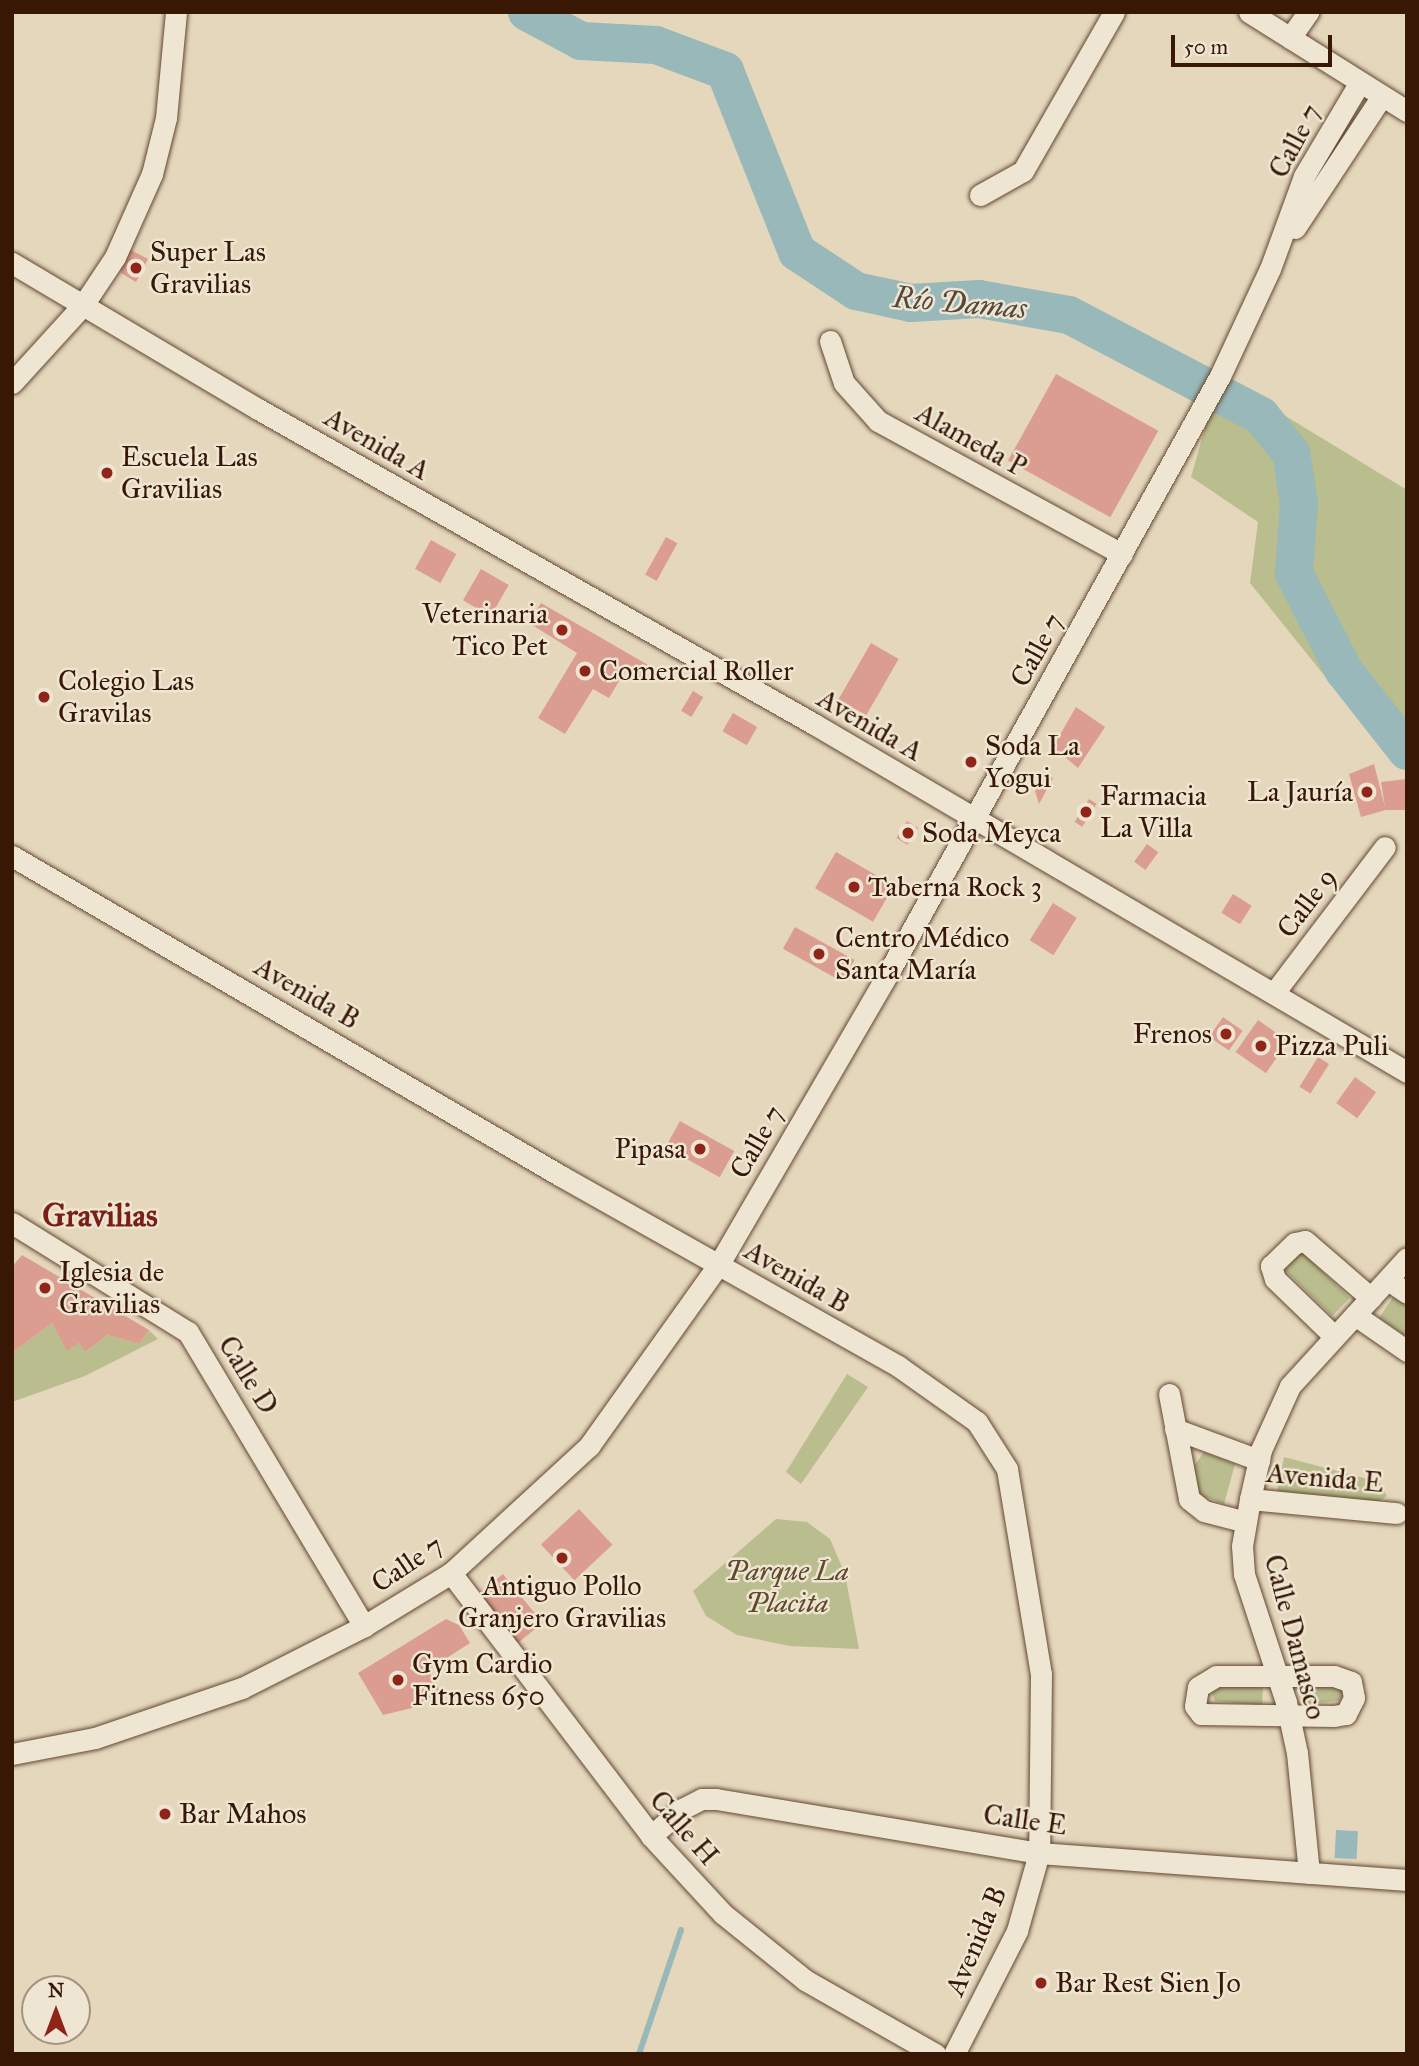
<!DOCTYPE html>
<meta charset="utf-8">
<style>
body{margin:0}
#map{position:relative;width:1419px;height:2066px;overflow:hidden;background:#e5d7bc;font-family:"IM FELL Great Primer",serif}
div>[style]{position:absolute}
.green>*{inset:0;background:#babd8d;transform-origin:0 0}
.water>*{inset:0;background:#98b8b9;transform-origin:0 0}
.stream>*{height:6px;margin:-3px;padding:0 3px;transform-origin:3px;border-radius:3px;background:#98b8b9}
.river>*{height:38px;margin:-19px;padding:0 19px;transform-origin:19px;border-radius:19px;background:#98b8b9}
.building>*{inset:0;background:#db9d8f;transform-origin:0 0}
.roads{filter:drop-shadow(0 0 2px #634832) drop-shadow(0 0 2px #634832)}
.minor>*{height:21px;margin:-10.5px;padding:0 10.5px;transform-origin:10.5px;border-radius:10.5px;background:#eee5d3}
.dots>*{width:19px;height:19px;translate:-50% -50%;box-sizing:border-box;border:4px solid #eee5d3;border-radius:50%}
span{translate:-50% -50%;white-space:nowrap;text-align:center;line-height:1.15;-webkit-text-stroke:5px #eee5d3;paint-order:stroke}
.street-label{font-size:28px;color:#381804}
.poi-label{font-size:28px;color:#381804}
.left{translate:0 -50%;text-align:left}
.right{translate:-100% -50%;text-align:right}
.park-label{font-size:28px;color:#5f4a2d;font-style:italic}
.water-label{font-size:30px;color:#55483a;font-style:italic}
.quarter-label{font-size:32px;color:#7a1f14;font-weight:700}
.frame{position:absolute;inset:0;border:14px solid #381804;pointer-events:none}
.north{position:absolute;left:21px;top:1975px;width:70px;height:70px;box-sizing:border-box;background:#eee5d3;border:2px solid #a59380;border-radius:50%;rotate:0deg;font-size:19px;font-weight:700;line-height:28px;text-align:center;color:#381804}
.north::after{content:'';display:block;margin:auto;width:24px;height:32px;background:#8f2418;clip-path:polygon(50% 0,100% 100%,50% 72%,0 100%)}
.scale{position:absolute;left:1171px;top:35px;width:161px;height:32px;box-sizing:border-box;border:4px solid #381804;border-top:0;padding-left:9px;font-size:21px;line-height:24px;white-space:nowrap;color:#381804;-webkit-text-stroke:5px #eee5d3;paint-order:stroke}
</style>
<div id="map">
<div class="green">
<div style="clip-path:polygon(1220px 376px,1407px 490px,1407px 764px,1373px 736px,1250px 583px,1258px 522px,1191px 477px)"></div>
<div style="left:1300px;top:1250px;width:69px;height:25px;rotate:44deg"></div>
<div style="clip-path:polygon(1393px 1297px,1407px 1306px,1407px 1337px,1379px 1318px)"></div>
<div style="clip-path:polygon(52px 1323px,67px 1350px,79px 1343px,85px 1352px,108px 1335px,139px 1344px,149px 1330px,158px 1339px,85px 1376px,12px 1402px,12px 1353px)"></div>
<div style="clip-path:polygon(847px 1374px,868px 1387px,801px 1484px,786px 1472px)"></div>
<div style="clip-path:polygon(1204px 1452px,1235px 1464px,1224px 1504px,1197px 1494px,1190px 1472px)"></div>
<div style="clip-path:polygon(1284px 1457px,1379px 1482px,1387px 1496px,1374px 1505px,1277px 1493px)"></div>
<div style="clip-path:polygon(776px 1519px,807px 1522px,830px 1539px,845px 1574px,859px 1649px,790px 1646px,737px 1635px,706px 1616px,693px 1591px)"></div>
<div style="clip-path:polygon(1340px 1685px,1345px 1690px,1340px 1701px,1305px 1704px,1303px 1689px)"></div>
<div style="clip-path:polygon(1216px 1686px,1263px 1686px,1262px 1706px,1215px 1701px,1211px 1691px)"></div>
</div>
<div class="water">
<div style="left:1336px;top:1830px;width:22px;height:28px;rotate:3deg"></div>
</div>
<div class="stream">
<div style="left:639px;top:2054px;width:131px;rotate:-71.3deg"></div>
</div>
<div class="river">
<div style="left:527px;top:12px;width:61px;rotate:28.2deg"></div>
<div style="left:581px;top:41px;width:75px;rotate:3.1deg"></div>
<div style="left:656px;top:45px;width:74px;rotate:20.6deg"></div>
<div style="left:725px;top:71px;width:195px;rotate:68.3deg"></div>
<div style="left:797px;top:252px;width:71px;rotate:33.5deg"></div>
<div style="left:856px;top:291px;width:56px;rotate:12.3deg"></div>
<div style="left:911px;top:303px;width:68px;rotate:-3.4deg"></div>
<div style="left:979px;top:299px;width:91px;rotate:10.1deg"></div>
<div style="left:1069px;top:315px;width:217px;rotate:27.7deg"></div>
<div style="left:1261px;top:416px;width:48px;rotate:51deg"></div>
<div style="left:1291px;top:453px;width:51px;rotate:80.9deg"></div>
<div style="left:1299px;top:503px;width:70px;rotate:94.1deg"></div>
<div style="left:1294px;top:573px;width:110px;rotate:63deg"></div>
<div style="left:1344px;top:671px;width:102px;rotate:51.8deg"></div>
</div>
<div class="building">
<div style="clip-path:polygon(129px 249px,148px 259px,136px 282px,121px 273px,120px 264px)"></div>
<div style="left:1056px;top:374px;width:117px;height:99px;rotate:29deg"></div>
<div style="left:666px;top:537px;width:13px;height:43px;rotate:29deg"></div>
<div style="left:431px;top:540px;width:29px;height:33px;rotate:29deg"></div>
<div style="left:481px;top:569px;width:32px;height:36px;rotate:30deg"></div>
<div style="clip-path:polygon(541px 603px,648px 665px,641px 679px,625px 671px,609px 698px,593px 689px,565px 734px,538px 718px,577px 653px,529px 623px)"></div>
<div style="left:871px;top:643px;width:32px;height:65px;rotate:30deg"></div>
<div style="left:693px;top:691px;width:12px;height:23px;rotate:31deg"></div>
<div style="clip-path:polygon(1076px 707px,1105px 727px,1078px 768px,1053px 747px)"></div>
<div style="left:733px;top:713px;width:28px;height:21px;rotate:30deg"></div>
<div style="clip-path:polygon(1374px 764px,1385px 807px,1381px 782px,1407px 779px,1407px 810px,1386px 810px,1361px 817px,1349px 774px)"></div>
<div style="clip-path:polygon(1044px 773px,1053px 778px,1039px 804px,1035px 791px)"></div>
<div style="left:1089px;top:799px;width:9px;height:27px;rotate:32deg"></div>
<div style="left:907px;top:821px;width:13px;height:20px;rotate:32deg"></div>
<div style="left:1147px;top:844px;width:14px;height:22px;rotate:36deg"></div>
<div style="left:836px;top:852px;width:67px;height:42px;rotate:30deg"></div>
<div style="left:1233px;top:894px;width:22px;height:22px;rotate:32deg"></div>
<div style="left:1053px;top:903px;width:28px;height:44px;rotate:32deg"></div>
<div style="left:795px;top:927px;width:68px;height:25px;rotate:29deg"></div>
<div style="left:1223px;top:1017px;width:24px;height:24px;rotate:35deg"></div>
<div style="left:1258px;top:1020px;width:37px;height:39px;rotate:35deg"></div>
<div style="left:1318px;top:1057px;width:13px;height:35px;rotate:32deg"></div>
<div style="left:1355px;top:1077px;width:26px;height:32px;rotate:36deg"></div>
<div style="left:680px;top:1121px;width:62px;height:30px;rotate:29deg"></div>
<div style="clip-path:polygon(22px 1255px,112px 1308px,149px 1330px,139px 1344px,108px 1335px,85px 1352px,79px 1343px,67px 1351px,52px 1323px,12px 1353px,12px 1267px)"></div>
<div style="left:579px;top:1509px;width:49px;height:52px;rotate:47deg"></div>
<div style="left:503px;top:1574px;width:63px;height:32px;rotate:51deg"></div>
<div style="clip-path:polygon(446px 1619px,459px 1625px,470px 1643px,428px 1670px,440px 1691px,412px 1708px,383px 1715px,358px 1673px)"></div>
</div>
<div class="roads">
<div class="minor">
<div style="left:1249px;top:12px;width:186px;rotate:32.1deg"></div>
<div style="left:1290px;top:38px;width:32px;rotate:-55deg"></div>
<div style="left:980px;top:195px;width:49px;rotate:-29.2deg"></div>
<div style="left:1023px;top:171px;width:183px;rotate:-60.2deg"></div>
<div style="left:1295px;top:228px;width:158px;rotate:-56.6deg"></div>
<div style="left:12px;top:263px;width:286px;rotate:30.7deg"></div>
<div style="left:258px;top:409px;width:639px;rotate:29.53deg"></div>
<div style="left:814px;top:724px;width:688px;rotate:30.41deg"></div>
<div style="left:830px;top:341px;width:44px;rotate:71.6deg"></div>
<div style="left:844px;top:383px;width:51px;rotate:48.2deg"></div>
<div style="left:878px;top:421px;width:278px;rotate:28.6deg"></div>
<div style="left:12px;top:383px;width:105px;rotate:-47.7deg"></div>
<div style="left:83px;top:305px;width:58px;rotate:-56.3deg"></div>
<div style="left:115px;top:257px;width:91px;rotate:-66deg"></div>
<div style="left:152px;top:174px;width:58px;rotate:-76deg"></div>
<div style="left:166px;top:118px;width:106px;rotate:-84.6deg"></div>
<div style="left:12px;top:856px;width:635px;rotate:30.24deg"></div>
<div style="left:561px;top:1176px;width:387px;rotate:29.4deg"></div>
<div style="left:898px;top:1366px;width:97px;rotate:35.3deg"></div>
<div style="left:977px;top:1422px;width:56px;rotate:57.4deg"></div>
<div style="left:1007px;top:1469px;width:208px;rotate:80.6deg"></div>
<div style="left:1041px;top:1674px;width:179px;rotate:90.6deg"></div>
<div style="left:1039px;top:1853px;width:81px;rotate:105.8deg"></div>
<div style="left:1017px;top:1931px;width:138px;rotate:117.1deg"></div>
<div style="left:1274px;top:993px;width:183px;rotate:-52.8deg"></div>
<div style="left:12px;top:1223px;width:207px;rotate:31.8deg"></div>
<div style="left:188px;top:1332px;width:343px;rotate:59.1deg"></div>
<div style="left:1388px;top:1280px;width:23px;rotate:34deg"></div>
<div style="left:1355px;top:1315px;width:63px;rotate:34.7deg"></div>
<div style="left:1334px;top:1336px;width:82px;rotate:-136deg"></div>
<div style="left:1275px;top:1279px;width:14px;rotate:-107deg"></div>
<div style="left:1271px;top:1266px;width:33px;rotate:-44deg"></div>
<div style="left:1295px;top:1243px;width:10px;rotate:-11deg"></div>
<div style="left:1305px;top:1241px;width:87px;rotate:40.8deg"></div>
<div style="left:1169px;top:1394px;width:107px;rotate:79.2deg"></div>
<div style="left:1189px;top:1499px;width:19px;rotate:39deg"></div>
<div style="left:1204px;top:1511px;width:43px;rotate:14.7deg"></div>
<div style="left:1175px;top:1429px;width:90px;rotate:20.3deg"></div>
<div style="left:1250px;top:1499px;width:147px;rotate:5.5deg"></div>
<div style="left:451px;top:1573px;width:330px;rotate:52.7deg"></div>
<div style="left:651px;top:1836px;width:106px;rotate:47.3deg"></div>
<div style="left:723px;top:1914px;width:105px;rotate:38.8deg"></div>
<div style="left:805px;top:1980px;width:150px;rotate:29.6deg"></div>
<div style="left:1216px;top:1676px;width:118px"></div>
<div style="left:1334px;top:1676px;width:18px;rotate:19deg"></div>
<div style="left:1351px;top:1682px;width:16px;rotate:79deg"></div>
<div style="left:1354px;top:1698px;width:18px;rotate:117deg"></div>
<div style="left:1346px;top:1714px;width:12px;rotate:171deg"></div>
<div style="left:1334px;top:1716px;width:133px;rotate:-179.1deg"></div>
<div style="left:1201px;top:1714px;width:10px;rotate:-127deg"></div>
<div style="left:1195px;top:1706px;width:19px;rotate:-81deg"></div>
<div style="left:1198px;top:1687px;width:21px;rotate:-31deg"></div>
<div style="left:12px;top:1754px;width:85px;rotate:-10.9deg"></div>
<div style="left:95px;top:1738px;width:155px;rotate:-18.8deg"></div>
<div style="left:242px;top:1688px;width:137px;rotate:-26.9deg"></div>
<div style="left:364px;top:1626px;width:102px;rotate:-31.3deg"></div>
<div style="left:451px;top:1573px;width:188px;rotate:-42.6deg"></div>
<div style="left:589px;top:1446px;width:224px;rotate:-54.5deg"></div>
<div style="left:719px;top:1264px;width:342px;rotate:-59.8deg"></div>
<div style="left:891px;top:968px;width:677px;rotate:-60.94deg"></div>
<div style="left:1220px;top:376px;width:118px;rotate:-65deg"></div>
<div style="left:1270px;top:269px;width:99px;rotate:-69.9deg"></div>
<div style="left:1304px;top:176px;width:109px;rotate:-59.2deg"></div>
<div style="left:651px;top:1836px;width:41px;rotate:-41.1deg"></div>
<div style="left:682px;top:1809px;width:22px;rotate:-27deg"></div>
<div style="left:702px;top:1799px;width:14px"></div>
<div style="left:716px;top:1799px;width:327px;rotate:9.5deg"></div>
<div style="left:1039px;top:1853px;width:369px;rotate:4.2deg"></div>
<div style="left:1309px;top:1873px;width:121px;rotate:-95.7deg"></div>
<div style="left:1297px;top:1753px;width:52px;rotate:-102.2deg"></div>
<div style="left:1286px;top:1702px;width:135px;rotate:-108.2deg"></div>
<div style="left:1244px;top:1574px;width:28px;rotate:-94deg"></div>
<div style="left:1242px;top:1546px;width:48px;rotate:-80.3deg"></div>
<div style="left:1250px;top:1499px;width:50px;rotate:-77.3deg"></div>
<div style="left:1261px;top:1450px;width:70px;rotate:-65.6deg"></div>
<div style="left:1290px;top:1386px;width:173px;rotate:-47.6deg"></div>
</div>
</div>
<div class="dots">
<div style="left:136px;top:268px;background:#8f2418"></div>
<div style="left:107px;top:473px;background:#8f2418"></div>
<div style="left:562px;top:630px;background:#8f2418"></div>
<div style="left:585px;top:671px;background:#8f2418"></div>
<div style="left:44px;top:697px;background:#8f2418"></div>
<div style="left:971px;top:762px;background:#8f2418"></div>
<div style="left:1367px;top:792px;background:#8f2418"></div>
<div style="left:1086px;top:812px;background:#8f2418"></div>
<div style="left:908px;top:833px;background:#8f2418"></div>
<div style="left:854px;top:887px;background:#8f2418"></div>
<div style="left:819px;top:954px;background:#8f2418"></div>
<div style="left:1226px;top:1034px;background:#8f2418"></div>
<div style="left:1261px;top:1046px;background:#8f2418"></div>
<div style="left:700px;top:1149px;background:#8f2418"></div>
<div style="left:45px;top:1288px;background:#8f2418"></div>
<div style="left:562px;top:1558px;background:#8f2418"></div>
<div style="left:398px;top:1680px;background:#8f2418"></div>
<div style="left:165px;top:1814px;background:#8f2418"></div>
<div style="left:1041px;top:1983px;background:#8f2418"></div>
</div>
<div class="street-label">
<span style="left:1295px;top:141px;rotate:-62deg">Calle 7</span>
<span style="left:971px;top:440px;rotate:29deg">Alameda P</span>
<span style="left:377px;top:444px;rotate:30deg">Avenida A</span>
<span style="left:1037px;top:650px;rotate:-61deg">Calle 7</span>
<span style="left:870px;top:725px;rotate:30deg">Avenida A</span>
<span style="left:1307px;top:903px;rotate:-53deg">Calle 9</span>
<span style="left:307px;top:993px;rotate:30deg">Avenida B</span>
<span style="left:757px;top:1142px;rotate:-60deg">Calle 7</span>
<span style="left:797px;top:1277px;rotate:30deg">Avenida B</span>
<span style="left:248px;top:1375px;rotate:58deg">Calle D</span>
<span style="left:1325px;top:1478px;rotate:5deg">Avenida E</span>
<span style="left:407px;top:1564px;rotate:-34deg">Calle 7</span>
<span style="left:1295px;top:1637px;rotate:75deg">Calle Damasco</span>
<span style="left:1025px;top:1820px;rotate:8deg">Calle E</span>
<span style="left:684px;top:1828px;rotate:49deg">Calle H</span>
<span style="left:976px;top:1941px;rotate:-67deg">Avenida B</span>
</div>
<div class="poi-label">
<span class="left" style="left:150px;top:268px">Super Las<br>Gravilias</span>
<span class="left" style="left:121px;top:473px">Escuela Las<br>Gravilias</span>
<span class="right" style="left:548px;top:630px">Veterinaria<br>Tico Pet</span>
<span class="left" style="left:599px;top:671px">Comercial Roller</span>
<span class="left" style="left:58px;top:697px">Colegio Las<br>Gravilas</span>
<span class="left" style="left:985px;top:762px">Soda La<br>Yogui</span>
<span class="right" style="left:1353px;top:792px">La Jauría</span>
<span class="left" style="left:1100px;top:812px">Farmacia<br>La Villa</span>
<span class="left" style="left:922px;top:833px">Soda Meyca</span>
<span class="left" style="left:868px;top:887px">Taberna Rock 3</span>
<span class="left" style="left:835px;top:954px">Centro Médico<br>Santa María</span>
<span class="right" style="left:1212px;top:1034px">Frenos</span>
<span class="left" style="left:1275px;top:1046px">Pizza Puli</span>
<span class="right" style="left:686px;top:1149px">Pipasa</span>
<span class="left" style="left:59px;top:1288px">Iglesia de<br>Gravilias</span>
<span style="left:562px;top:1602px">Antiguo Pollo<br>Granjero Gravilias</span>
<span class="left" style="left:412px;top:1680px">Gym Cardio<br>Fitness 650</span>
<span class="left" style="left:179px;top:1814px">Bar Mahos</span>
<span class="left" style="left:1055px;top:1983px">Bar Rest Sien Jo</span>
</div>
<div class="park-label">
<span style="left:787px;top:1587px">Parque La<br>Placita</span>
</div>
<div class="water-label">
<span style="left:960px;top:303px;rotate:5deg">Río Damas</span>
</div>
<div class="quarter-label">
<span style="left:100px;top:1216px">Gravilias</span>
</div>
<div class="frame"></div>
<div class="north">N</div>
<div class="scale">50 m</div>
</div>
